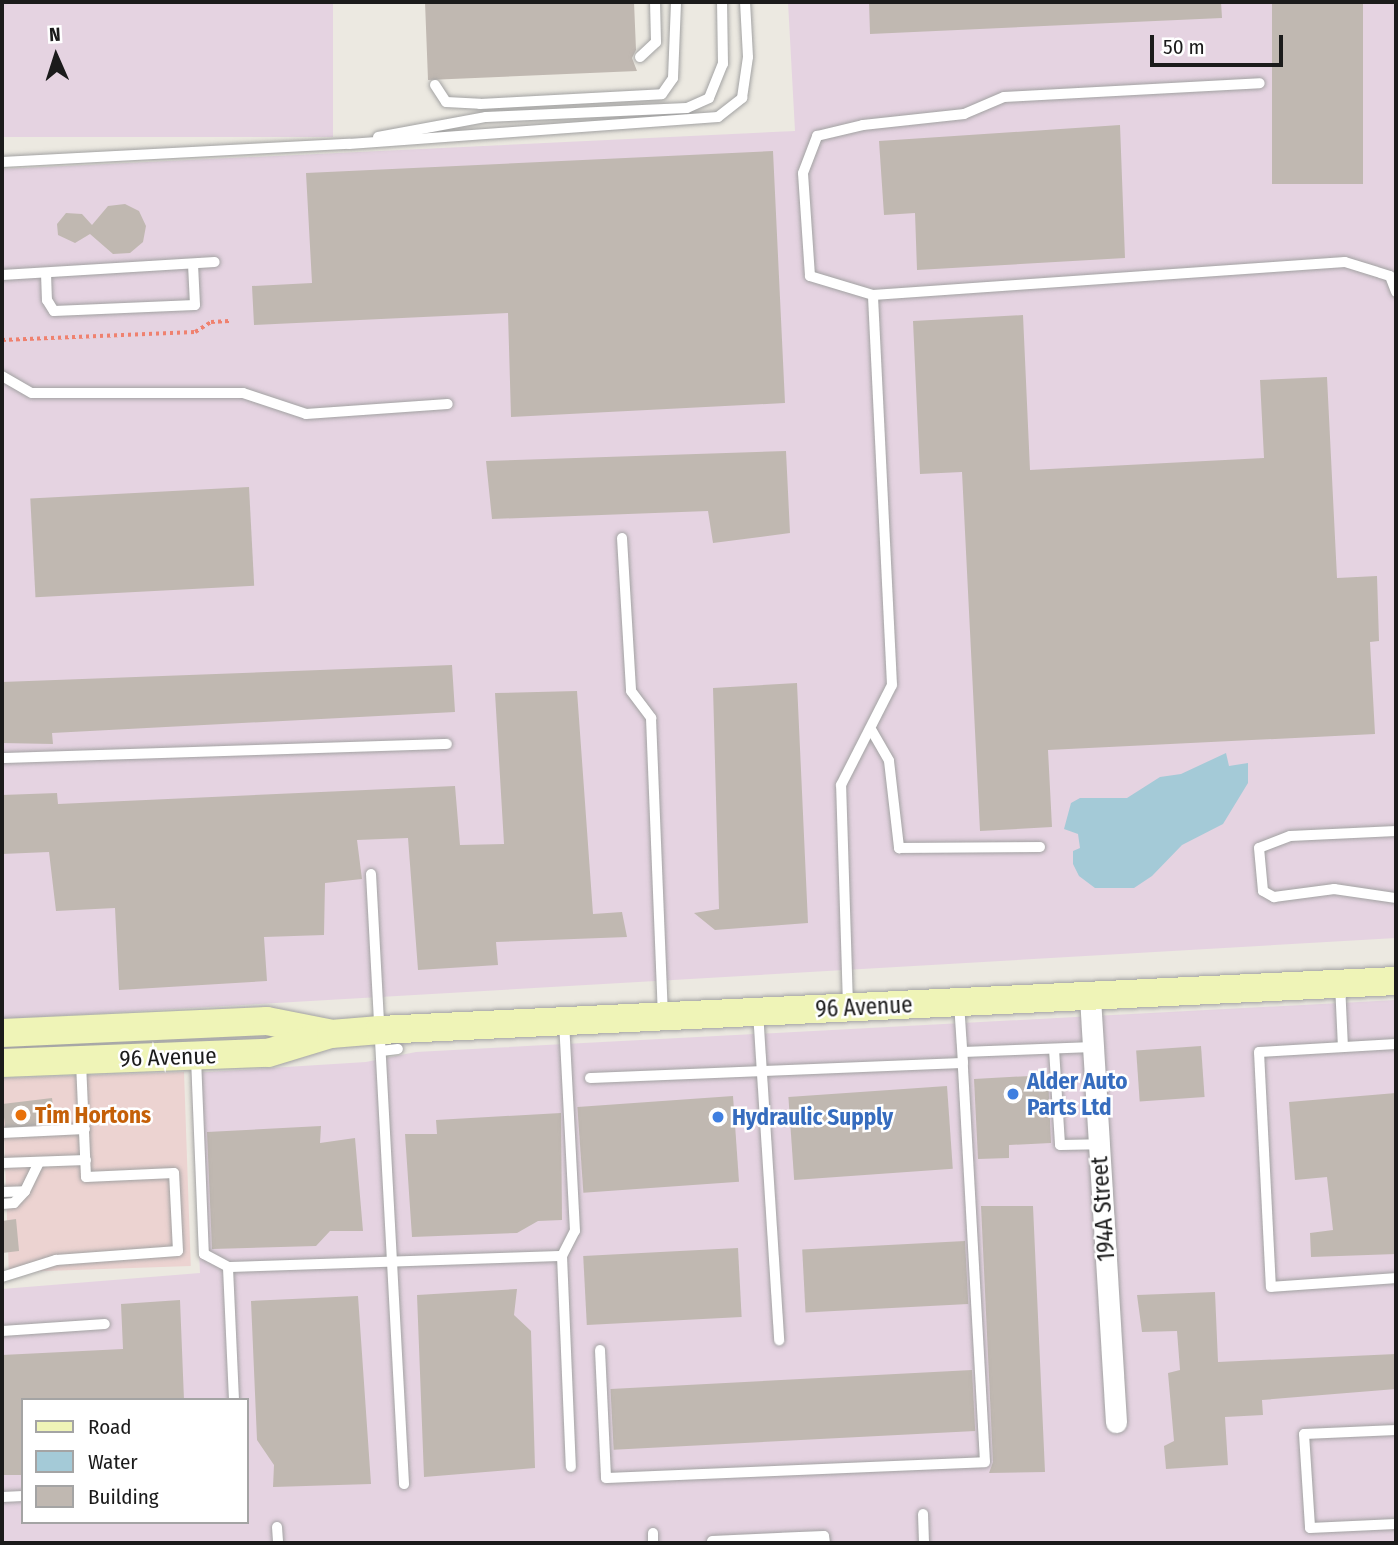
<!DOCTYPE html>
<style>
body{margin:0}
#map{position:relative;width:1398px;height:1545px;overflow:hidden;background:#ece9e1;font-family:"Fira Sans Condensed",sans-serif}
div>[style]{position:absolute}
.commercial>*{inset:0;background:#ecd3d1;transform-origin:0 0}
.industrial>*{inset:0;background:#e5d3e1;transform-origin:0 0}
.water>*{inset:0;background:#a4cad7}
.building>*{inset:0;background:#c0b8b1;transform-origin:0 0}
.path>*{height:3.5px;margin-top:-1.75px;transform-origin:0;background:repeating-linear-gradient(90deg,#ef816f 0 3.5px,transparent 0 7px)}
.roads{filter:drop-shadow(0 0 2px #a2a2a2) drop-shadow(0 0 2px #a2a2a2)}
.lane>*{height:10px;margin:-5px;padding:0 5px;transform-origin:5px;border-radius:5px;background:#fff}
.street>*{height:21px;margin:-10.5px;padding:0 10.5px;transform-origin:10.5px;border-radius:10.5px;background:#fff}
.secondary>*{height:28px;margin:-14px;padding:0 14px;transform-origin:14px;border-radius:14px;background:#eff4b7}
.dots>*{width:19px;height:19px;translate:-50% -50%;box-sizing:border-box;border:4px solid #fff;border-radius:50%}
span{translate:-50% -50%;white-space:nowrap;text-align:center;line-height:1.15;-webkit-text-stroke:5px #fff;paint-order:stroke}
.street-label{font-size:23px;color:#1b1b1b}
.shop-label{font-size:23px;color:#366cbe;font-weight:700}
.left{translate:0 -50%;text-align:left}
.food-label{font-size:23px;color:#c56008;font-weight:700}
.frame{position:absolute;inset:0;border:4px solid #1b1b1b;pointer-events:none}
.legend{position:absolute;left:21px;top:1398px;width:228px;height:126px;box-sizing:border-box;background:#fff;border:2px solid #a4a4a4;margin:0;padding:9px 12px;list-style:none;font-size:21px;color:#1b1b1b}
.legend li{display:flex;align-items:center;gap:14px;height:35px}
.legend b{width:35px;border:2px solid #a4a4a4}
.north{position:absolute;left:21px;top:21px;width:70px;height:70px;-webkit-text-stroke:5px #fff;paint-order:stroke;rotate:357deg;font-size:19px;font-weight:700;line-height:28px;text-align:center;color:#1b1b1b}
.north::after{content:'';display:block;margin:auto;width:24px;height:32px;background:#1b1b1b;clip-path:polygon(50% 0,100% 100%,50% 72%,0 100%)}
.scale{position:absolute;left:1150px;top:35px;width:133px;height:32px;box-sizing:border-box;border:4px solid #1b1b1b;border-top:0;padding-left:9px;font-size:21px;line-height:24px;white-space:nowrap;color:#1b1b1b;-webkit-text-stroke:5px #fff;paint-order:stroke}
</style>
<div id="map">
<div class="commercial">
<div style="left:184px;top:1072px;width:194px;height:182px;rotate:88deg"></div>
</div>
<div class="industrial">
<div style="left:2px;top:2px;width:331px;height:135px"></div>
<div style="clip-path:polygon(788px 2px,1396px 2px,1396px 938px,2px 1019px,2px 169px,795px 131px)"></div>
<div style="clip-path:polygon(evenodd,1396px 1000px,1396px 1543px,2px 1543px,2px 1289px,200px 1273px,191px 1073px,366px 1062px,416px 1052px,1396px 1000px,23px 1400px,247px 1400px,247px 1522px,23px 1522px,23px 1400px)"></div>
</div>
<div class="water">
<div style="clip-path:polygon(1226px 753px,1229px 766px,1248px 763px,1248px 783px,1223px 824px,1182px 845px,1152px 876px,1134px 888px,1095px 888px,1079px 876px,1073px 864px,1073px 851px,1080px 848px,1078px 834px,1064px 829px,1071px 803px,1080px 798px,1127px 798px,1160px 777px,1181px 774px)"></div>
</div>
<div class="building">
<div style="clip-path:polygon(425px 2px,634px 2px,636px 50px,632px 58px,637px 71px,428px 80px)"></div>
<div style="clip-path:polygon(869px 2px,1221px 2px,1222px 18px,870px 34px)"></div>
<div style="left:1272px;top:2px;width:91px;height:182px"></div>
<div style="clip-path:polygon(1120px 125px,1125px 258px,917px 270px,915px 213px,884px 215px,879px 141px)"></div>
<div style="clip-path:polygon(773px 151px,785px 403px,511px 417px,508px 313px,254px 325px,252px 286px,312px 283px,306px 173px)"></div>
<div style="clip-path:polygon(125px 204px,139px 211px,146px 226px,143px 242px,130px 253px,113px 254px,90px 234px,75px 243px,58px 235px,57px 224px,66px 213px,82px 214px,92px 225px,108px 206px)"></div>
<div style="clip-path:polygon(1023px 315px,1030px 470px,1264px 458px,1260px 380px,1327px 377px,1337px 578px,1377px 576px,1379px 641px,1370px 642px,1375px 734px,1048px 750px,1052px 827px,980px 831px,962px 472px,920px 474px,913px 321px)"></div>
<div style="clip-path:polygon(786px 451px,790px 533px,713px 543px,708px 511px,492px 519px,486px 461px)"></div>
<div style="left:249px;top:487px;width:99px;height:219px;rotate:87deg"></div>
<div style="clip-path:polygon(452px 665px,455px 712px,52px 733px,53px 744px,2px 743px,2px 682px)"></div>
<div style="clip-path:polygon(797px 683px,808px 923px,715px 930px,694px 913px,719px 909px,713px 688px)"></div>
<div style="clip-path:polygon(577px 691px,593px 914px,622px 912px,627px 937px,496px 942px,498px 965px,418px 970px,408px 838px,357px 840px,362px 879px,325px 883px,324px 935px,264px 937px,267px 981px,119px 990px,115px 908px,56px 911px,49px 852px,2px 854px,2px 795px,57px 793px,58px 804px,455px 786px,460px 845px,504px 844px,495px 693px)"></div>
<div style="left:1201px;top:1046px;width:51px;height:65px;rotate:86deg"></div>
<div style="clip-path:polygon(1048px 1075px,1051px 1143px,1009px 1145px,1009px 1158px,978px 1159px,974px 1079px)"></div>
<div style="left:947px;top:1086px;width:83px;height:159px;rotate:86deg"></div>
<div style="clip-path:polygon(1396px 1093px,1396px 1254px,1311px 1257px,1310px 1233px,1333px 1230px,1327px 1177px,1295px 1180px,1289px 1102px)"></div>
<div style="left:733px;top:1096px;width:86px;height:156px;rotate:86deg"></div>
<div style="left:52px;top:1098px;width:25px;height:50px;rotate:83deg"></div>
<div style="clip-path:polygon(561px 1113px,562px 1220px,538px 1221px,517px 1233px,412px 1237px,405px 1134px,437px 1134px,436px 1120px)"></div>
<div style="clip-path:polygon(321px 1126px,320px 1143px,355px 1138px,363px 1231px,330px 1231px,316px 1246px,212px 1249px,207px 1132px)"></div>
<div style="clip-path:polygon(981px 1206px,1033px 1206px,1045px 1472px,989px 1473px,993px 1462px)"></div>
<div style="clip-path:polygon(16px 1219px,19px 1251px,2px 1253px,2px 1221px)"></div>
<div style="left:965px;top:1241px;width:63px;height:163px;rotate:87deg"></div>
<div style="left:738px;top:1248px;width:69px;height:155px;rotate:87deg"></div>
<div style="clip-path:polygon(517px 1289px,514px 1315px,531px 1331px,535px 1468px,424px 1477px,417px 1295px)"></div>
<div style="clip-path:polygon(1215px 1292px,1218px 1362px,1396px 1354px,1396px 1389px,1262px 1400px,1263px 1415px,1225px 1417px,1228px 1465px,1166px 1469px,1164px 1446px,1174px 1441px,1168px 1373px,1180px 1370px,1177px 1331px,1142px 1332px,1137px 1295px)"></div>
<div style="clip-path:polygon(358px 1296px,371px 1484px,273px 1487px,274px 1465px,257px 1440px,251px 1301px)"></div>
<div style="clip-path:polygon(180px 1300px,184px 1400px,23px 1400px,23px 1475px,2px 1475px,2px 1355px,123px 1349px,121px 1304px)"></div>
<div style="left:972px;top:1370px;width:61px;height:362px;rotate:87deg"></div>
</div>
<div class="path">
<div style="left:2px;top:340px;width:193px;rotate:-2.4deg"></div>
<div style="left:195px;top:332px;width:19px;rotate:-32deg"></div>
<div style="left:211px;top:322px;width:18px;rotate:-3deg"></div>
</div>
<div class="roads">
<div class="lane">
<div style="left:640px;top:57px;width:22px;rotate:-43deg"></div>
<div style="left:656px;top:42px;width:40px;rotate:-91.4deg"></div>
<div style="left:435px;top:85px;width:20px;rotate:57deg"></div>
<div style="left:446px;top:102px;width:34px;rotate:3deg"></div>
<div style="left:480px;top:104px;width:182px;rotate:-3.1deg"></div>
<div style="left:662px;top:94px;width:19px;rotate:-55deg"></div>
<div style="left:673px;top:78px;width:76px;rotate:-87.7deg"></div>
<div style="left:378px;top:137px;width:110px;rotate:-10.5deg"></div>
<div style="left:486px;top:117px;width:201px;rotate:-2.6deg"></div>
<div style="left:687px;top:108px;width:24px;rotate:-24deg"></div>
<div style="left:709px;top:98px;width:37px;rotate:-68deg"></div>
<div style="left:723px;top:64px;width:62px;rotate:-90.9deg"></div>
<div style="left:2px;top:162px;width:347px;rotate:-3deg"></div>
<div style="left:349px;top:144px;width:370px;rotate:-4.2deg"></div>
<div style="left:718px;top:117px;width:31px;rotate:-38deg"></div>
<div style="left:742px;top:98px;width:41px;rotate:-81.7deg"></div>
<div style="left:748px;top:57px;width:55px;rotate:-93.1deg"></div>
<div style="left:46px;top:273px;width:27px;rotate:88deg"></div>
<div style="left:47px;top:300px;width:13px;rotate:58deg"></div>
<div style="left:54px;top:311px;width:141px;rotate:-2.4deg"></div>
<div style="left:195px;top:305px;width:41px;rotate:-92.8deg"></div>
<div style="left:2px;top:275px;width:213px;rotate:-3.5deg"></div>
<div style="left:873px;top:295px;width:473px;rotate:-4deg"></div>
<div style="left:1345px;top:262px;width:47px;rotate:17.3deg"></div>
<div style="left:1390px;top:276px;width:17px;rotate:69deg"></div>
<div style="left:2px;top:376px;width:34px;rotate:30deg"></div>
<div style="left:32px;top:393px;width:211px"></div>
<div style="left:243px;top:393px;width:66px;rotate:18.4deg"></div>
<div style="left:306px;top:414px;width:142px;rotate:-4deg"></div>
<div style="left:622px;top:538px;width:153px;rotate:86.6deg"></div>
<div style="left:631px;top:691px;width:34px;rotate:53deg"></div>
<div style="left:651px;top:718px;width:298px;rotate:87.7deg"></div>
<div style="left:872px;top:731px;width:34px;rotate:60deg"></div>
<div style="left:889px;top:761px;width:88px;rotate:83.4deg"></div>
<div style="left:899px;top:848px;width:141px;rotate:-0.4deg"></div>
<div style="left:2px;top:758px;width:445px;rotate:-1.8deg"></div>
<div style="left:1396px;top:831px;width:106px;rotate:177.3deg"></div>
<div style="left:1290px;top:836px;width:33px;rotate:159deg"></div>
<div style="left:1259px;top:848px;width:43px;rotate:84.7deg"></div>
<div style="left:1263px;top:891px;width:13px;rotate:29deg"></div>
<div style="left:1274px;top:897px;width:61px;rotate:-7.6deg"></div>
<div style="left:1334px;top:889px;width:63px;rotate:8.3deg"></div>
<div style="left:371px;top:874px;width:611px;rotate:86.9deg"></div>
<div style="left:1340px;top:984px;width:63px;rotate:87.3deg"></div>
<div style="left:848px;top:1005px;width:220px;rotate:-91.8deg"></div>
<div style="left:841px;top:785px;width:112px;rotate:-63deg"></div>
<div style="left:892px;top:685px;width:390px;rotate:-92.8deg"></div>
<div style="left:873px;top:295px;width:66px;rotate:-163.2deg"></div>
<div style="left:810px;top:276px;width:103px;rotate:-93.9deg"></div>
<div style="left:803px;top:173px;width:40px;rotate:-69deg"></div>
<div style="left:817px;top:136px;width:47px;rotate:-13.4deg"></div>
<div style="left:863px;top:125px;width:102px;rotate:-6.2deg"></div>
<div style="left:964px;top:114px;width:43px;rotate:-23deg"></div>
<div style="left:1004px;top:97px;width:256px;rotate:-3.1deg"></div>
<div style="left:758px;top:1012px;width:329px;rotate:86.3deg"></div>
<div style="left:1396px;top:1044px;width:137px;rotate:176.7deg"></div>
<div style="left:1259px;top:1052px;width:235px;rotate:87.1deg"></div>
<div style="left:1271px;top:1287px;width:125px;rotate:-4.1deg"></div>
<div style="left:1054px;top:1049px;width:96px;rotate:86.4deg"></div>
<div style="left:1060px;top:1145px;width:39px;rotate:-1deg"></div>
<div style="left:381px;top:1051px;width:17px;rotate:-7deg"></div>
<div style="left:963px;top:1052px;width:130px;rotate:-2.2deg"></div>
<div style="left:196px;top:1058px;width:196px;rotate:87.7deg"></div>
<div style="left:204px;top:1254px;width:27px;rotate:28deg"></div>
<div style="left:590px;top:1078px;width:373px;rotate:-2.3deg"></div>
<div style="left:963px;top:1063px;width:60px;rotate:-93.8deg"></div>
<div style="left:2px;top:1133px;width:83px;rotate:-2.8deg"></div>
<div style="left:2px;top:1163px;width:84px;rotate:-2deg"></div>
<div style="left:2px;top:1192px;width:23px;rotate:-2deg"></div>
<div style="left:25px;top:1191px;width:32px;rotate:-64deg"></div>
<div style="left:2px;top:1204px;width:12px;rotate:-5deg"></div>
<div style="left:14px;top:1203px;width:16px;rotate:-47deg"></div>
<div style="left:562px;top:1256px;width:28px;rotate:-63deg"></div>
<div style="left:575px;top:1231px;width:210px;rotate:-93deg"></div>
<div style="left:2px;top:1277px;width:57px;rotate:-17.5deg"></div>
<div style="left:56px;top:1260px;width:122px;rotate:-4.2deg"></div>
<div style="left:178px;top:1251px;width:78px;rotate:-92.9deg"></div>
<div style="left:174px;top:1173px;width:88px;rotate:177.4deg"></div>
<div style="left:86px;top:1177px;width:116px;rotate:-92.5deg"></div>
<div style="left:2px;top:1331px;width:103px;rotate:-3.9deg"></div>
<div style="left:600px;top:1350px;width:128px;rotate:87.3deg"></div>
<div style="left:606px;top:1478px;width:379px;rotate:-2.4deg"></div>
<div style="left:985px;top:1462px;width:400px;rotate:-93.2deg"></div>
<div style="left:234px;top:1400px;width:133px;rotate:-92.6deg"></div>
<div style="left:228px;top:1267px;width:334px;rotate:-1.9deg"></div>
<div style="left:562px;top:1256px;width:211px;rotate:87.6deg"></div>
<div style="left:1396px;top:1430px;width:92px;rotate:177.5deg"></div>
<div style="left:1304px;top:1434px;width:94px;rotate:86.3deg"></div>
<div style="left:1310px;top:1528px;width:86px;rotate:-2.7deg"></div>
<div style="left:2px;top:1497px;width:21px;rotate:-3deg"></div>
<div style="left:923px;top:1514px;width:29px;rotate:88deg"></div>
<div style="left:277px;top:1527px;width:16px;rotate:86deg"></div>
<div style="left:653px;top:1533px;width:10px;rotate:90deg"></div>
<div style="left:712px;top:1541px;width:112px;rotate:-2.6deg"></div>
<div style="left:824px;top:1536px;width:7px;rotate:82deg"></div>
</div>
<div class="street">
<div style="left:1090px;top:997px;width:426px;rotate:86.5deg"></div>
</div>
<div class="secondary">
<div style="left:2px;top:1033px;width:265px;rotate:-2.6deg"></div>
<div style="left:267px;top:1021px;width:62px;rotate:11.1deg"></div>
<div style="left:2px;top:1063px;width:266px;rotate:-2.2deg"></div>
<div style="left:268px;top:1053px;width:66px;rotate:-16.8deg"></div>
<div style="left:331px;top:1034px;width:49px;rotate:-4.7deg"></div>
<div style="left:380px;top:1030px;width:1017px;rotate:-2.76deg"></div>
</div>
</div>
<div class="dots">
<div style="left:1013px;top:1094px;background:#3f7fe0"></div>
<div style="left:21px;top:1115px;background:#e8710a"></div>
<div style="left:718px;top:1117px;background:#3f7fe0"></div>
</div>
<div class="street-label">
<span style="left:864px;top:1007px;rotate:-3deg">96 Avenue</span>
<span style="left:168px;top:1057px;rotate:-2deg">96 Avenue</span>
<span style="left:1103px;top:1209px;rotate:-94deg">194A Street</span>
</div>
<div class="shop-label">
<span class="left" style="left:1027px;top:1094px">Alder Auto<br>Parts Ltd</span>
<span class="left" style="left:732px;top:1117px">Hydraulic Supply</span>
</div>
<div class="food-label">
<span class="left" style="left:35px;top:1115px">Tim Hortons</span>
</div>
<div class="frame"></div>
<ul class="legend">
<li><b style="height:9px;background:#eff4b7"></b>Road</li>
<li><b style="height:19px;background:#a4cad7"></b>Water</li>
<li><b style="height:19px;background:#c0b8b1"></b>Building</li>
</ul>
<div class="north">N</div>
<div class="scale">50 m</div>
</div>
